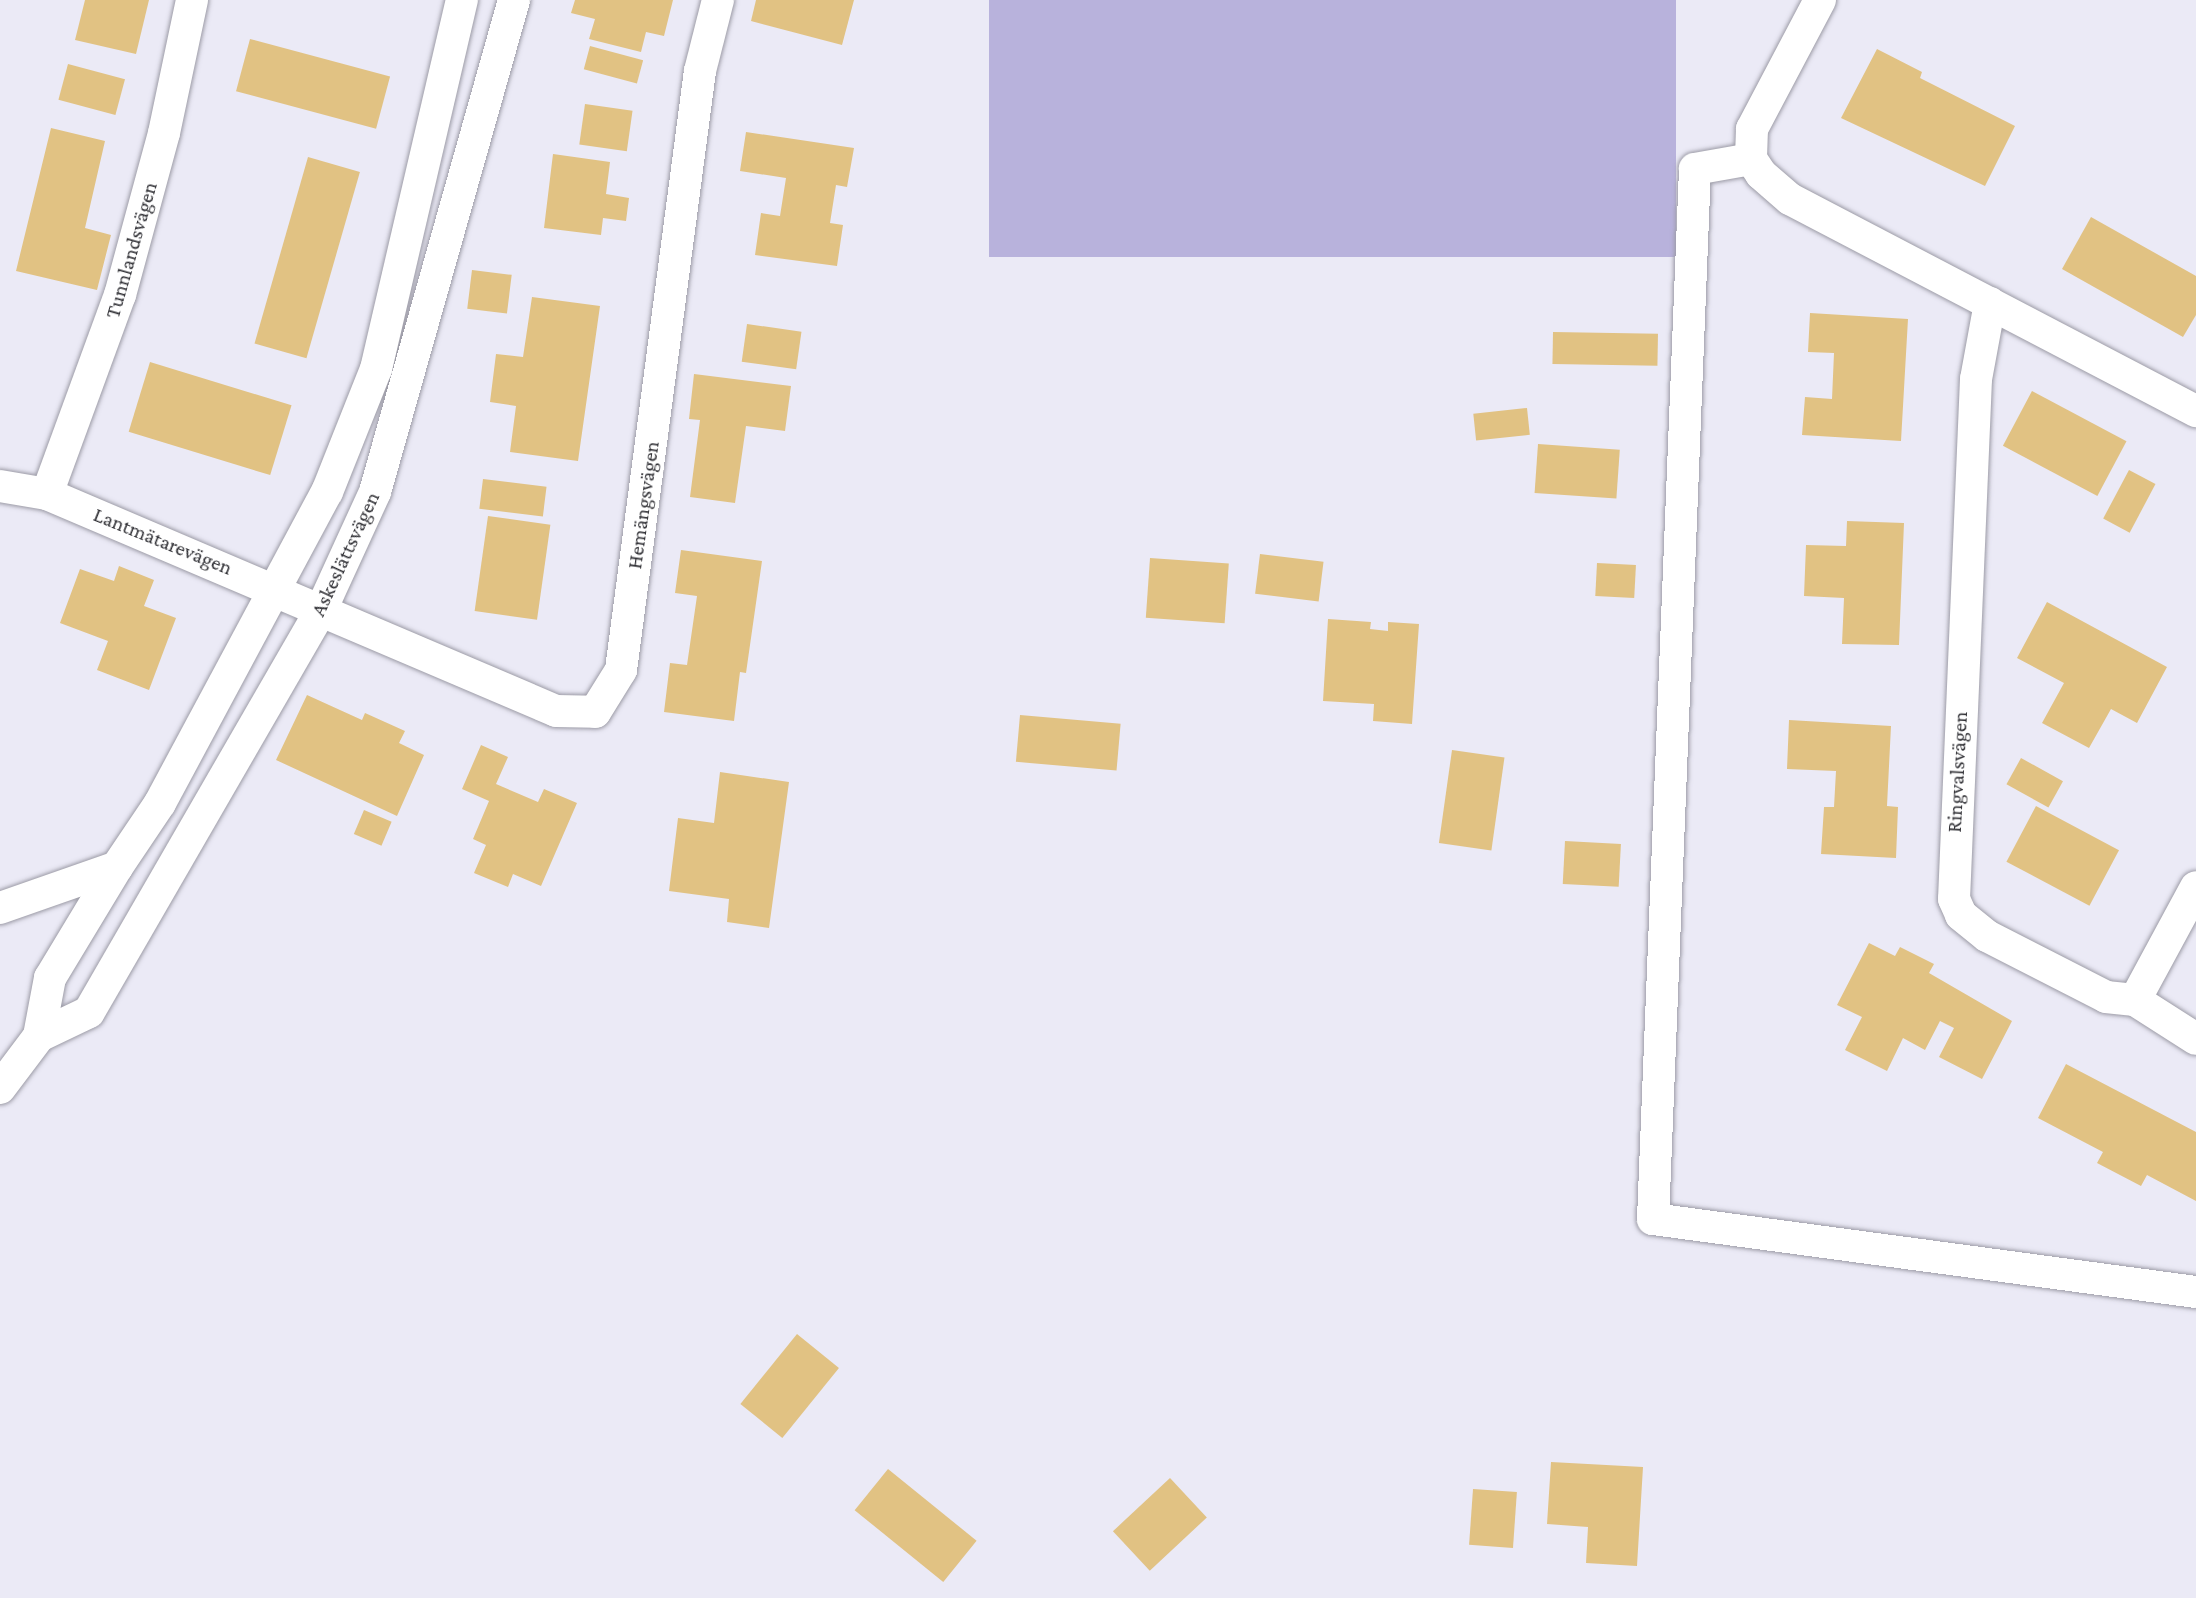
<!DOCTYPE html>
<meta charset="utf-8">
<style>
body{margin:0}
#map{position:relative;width:2196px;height:1598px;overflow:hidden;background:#ebeaf6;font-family:"Crimson Pro",serif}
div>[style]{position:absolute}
.green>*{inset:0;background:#b8b2dc;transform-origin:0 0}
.building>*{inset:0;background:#e1c283;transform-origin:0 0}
.roads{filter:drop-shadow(0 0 2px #9c9ba6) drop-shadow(0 0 2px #9c9ba6)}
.street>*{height:32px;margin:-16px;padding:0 16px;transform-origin:16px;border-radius:16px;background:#fff}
span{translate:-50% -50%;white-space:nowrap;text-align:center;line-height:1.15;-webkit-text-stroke:7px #fff;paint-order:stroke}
.street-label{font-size:21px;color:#303035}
</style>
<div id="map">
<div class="green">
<div style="left:989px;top:0;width:687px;height:257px"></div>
</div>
<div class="building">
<div style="clip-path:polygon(85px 0,149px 0,136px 54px,75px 40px)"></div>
<div style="clip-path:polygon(575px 0,673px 0,664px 36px,646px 32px,641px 52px,589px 39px,595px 19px,571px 13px)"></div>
<div style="clip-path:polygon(756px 0,854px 0,842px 45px,751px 21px)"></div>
<div style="left:250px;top:39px;width:145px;height:54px;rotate:15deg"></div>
<div style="left:590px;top:46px;width:55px;height:24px;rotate:15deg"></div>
<div style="clip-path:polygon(1877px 49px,1922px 72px,1920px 78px,2015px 126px,1985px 186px,1841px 118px)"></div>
<div style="left:68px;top:64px;width:59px;height:37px;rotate:15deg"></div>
<div style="left:585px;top:104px;width:48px;height:41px;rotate:8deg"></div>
<div style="clip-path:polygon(51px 128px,105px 141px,85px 228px,111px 235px,97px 290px,16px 271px)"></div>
<div style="clip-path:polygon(746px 132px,854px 148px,847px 187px,836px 185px,830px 223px,843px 225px,837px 266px,755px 255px,761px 213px,780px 216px,786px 178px,740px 171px)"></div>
<div style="clip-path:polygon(553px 154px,610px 162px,606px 194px,629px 198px,626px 221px,603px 218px,601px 235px,544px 228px)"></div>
<div style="left:308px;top:157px;width:54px;height:194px;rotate:16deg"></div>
<div style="clip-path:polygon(2091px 217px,2196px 276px,2196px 315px,2183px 337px,2062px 269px)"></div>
<div style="left:472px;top:270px;width:40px;height:39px;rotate:7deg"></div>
<div style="clip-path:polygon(532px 297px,600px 306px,578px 461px,510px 452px,516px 406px,490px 402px,496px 354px,523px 357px)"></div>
<div style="clip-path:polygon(1810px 313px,1908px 319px,1901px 441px,1802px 435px,1805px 397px,1832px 399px,1834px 353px,1808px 352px)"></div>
<div style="left:747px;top:324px;width:55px;height:38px;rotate:8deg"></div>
<div style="left:1553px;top:332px;width:105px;height:32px;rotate:1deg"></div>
<div style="left:150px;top:362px;width:148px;height:73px;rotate:17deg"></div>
<div style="clip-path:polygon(694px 374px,791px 386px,785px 431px,746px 426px,735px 503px,690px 497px,700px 420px,689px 419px)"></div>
<div style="left:2032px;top:391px;width:107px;height:62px;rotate:28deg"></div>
<div style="left:1527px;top:408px;width:27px;height:54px;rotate:84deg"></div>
<div style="left:1538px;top:444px;width:82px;height:49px;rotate:4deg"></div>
<div style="left:2129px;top:470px;width:30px;height:55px;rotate:28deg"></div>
<div style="left:483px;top:479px;width:64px;height:30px;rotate:7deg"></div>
<div style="left:488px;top:516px;width:63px;height:96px;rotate:8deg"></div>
<div style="clip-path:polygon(1847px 521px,1904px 523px,1899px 645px,1842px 644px,1844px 598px,1804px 596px,1806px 545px,1846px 546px)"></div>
<div style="clip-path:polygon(681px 550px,762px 561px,746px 673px,740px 672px,734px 721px,664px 712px,670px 663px,687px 665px,697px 596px,675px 593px)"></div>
<div style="left:1260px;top:554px;width:64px;height:40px;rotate:7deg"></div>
<div style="left:1150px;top:558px;width:79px;height:60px;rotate:4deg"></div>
<div style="left:1597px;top:563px;width:39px;height:33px;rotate:3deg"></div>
<div style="clip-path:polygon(119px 566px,154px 580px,144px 606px,176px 618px,149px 690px,97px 670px,108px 641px,60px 623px,80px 569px,114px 581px)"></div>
<div style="clip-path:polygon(2047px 602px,2167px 667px,2137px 723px,2111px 709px,2089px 748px,2042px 723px,2064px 683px,2017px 658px)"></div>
<div style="clip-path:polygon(1328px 619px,1371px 622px,1370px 629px,1388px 631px,1388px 622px,1419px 624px,1412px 724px,1373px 721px,1374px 704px,1323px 701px)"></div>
<div style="clip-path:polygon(307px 695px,362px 720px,365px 713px,405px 731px,399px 743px,424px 755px,397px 816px,276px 760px)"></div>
<div style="left:1020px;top:715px;width:101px;height:47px;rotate:5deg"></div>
<div style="clip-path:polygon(1789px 720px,1891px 726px,1887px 806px,1898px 807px,1896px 858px,1821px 854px,1824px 807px,1834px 807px,1836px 771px,1787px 769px)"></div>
<div style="clip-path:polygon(481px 745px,508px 757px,496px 784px,538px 802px,544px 789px,577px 803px,541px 886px,513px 874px,508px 887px,474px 873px,486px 845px,473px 839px,489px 801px,462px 789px)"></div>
<div style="left:1452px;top:750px;width:53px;height:94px;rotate:8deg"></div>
<div style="left:2021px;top:758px;width:48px;height:30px;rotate:29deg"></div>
<div style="clip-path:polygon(720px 772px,789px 782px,769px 928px,727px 922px,729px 899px,669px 891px,678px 818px,714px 823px)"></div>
<div style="left:2036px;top:806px;width:94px;height:63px;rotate:28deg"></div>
<div style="left:364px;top:810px;width:30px;height:26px;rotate:23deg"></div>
<div style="left:1565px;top:841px;width:56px;height:43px;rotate:3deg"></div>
<div style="clip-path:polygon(1869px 943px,1895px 956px,1900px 947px,1934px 964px,1929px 973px,2012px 1021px,1982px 1079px,1939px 1057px,1954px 1028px,1940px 1021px,1925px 1050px,1903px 1038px,1887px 1071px,1845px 1050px,1862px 1017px,1837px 1005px)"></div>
<div style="clip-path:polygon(2066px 1064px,2196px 1132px,2196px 1201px,2147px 1175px,2141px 1186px,2097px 1163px,2103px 1152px,2038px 1118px)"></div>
<div style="left:797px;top:1334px;width:54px;height:90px;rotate:39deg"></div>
<div style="clip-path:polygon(1551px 1462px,1643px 1467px,1637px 1566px,1586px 1563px,1588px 1527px,1547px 1524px)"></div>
<div style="left:888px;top:1469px;width:114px;height:53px;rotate:39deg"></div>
<div style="left:1170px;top:1478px;width:54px;height:78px;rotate:47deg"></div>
<div style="left:1473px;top:1489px;width:44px;height:56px;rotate:4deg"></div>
</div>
<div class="roads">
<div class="street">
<div style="left:1820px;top:0;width:146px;rotate:117.8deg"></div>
<div style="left:1752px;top:129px;width:30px;rotate:92deg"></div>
<div style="left:1751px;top:159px;width:18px;rotate:56deg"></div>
<div style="left:1761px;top:174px;width:38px;rotate:41deg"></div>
<div style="left:1790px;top:199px;width:458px;rotate:27.6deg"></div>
<div style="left:1751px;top:159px;width:57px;rotate:169.9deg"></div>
<div style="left:1695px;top:169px;width:1051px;rotate:92.29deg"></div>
<div style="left:1653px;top:1219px;width:548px;rotate:7.66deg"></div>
<div style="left:1990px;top:303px;width:77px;rotate:100.4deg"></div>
<div style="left:1976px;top:379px;width:520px;rotate:92.42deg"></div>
<div style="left:1954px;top:899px;width:17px;rotate:66deg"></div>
<div style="left:1961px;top:915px;width:33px;rotate:39deg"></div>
<div style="left:1987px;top:936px;width:134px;rotate:27.1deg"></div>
<div style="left:2106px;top:997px;width:29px;rotate:6deg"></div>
<div style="left:2135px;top:1000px;width:128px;rotate:-61.6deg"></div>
<div style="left:0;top:486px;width:48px;rotate:9.7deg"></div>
<div style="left:47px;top:494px;width:553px;rotate:23.09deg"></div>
<div style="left:556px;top:711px;width:39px;rotate:1deg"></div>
<div style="left:595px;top:712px;width:49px;rotate:-58.2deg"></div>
<div style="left:621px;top:670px;width:604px;rotate:-82.49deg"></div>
<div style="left:700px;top:71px;width:73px;rotate:-75.8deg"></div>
<div style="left:47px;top:494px;width:212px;rotate:-69.9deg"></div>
<div style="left:120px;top:295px;width:168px;rotate:-74.8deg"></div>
<div style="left:164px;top:133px;width:136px;rotate:-78.1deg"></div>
<div style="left:0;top:908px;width:124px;rotate:-19.3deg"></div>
<div style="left:117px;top:867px;width:77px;rotate:-56.1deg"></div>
<div style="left:160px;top:803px;width:353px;rotate:-61.8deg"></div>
<div style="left:327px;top:492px;width:132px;rotate:-68.3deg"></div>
<div style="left:376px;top:369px;width:379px;rotate:-76.9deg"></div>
<div style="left:2135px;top:1000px;width:72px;rotate:32.6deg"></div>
<div style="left:39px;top:1036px;width:59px;rotate:-79.3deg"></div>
<div style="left:50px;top:978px;width:130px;rotate:-58.9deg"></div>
<div style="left:0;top:1088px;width:65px;rotate:-53.1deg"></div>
<div style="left:39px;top:1036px;width:55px;rotate:-25.6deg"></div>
<div style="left:89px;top:1012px;width:464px;rotate:-60deg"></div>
<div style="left:321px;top:610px;width:130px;rotate:-65.4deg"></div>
<div style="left:375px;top:492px;width:511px;rotate:-74.22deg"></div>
</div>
</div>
<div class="street-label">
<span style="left:131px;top:250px;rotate:-74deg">Tunnlandsvägen</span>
<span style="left:643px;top:505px;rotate:-82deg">Hemängsvägen</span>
<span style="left:163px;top:541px;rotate:22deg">Lantmätarevägen</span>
<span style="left:345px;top:554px;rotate:-65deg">Askeslättsvägen</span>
<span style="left:1957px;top:772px;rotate:-87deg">Ringvalsvägen</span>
</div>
</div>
